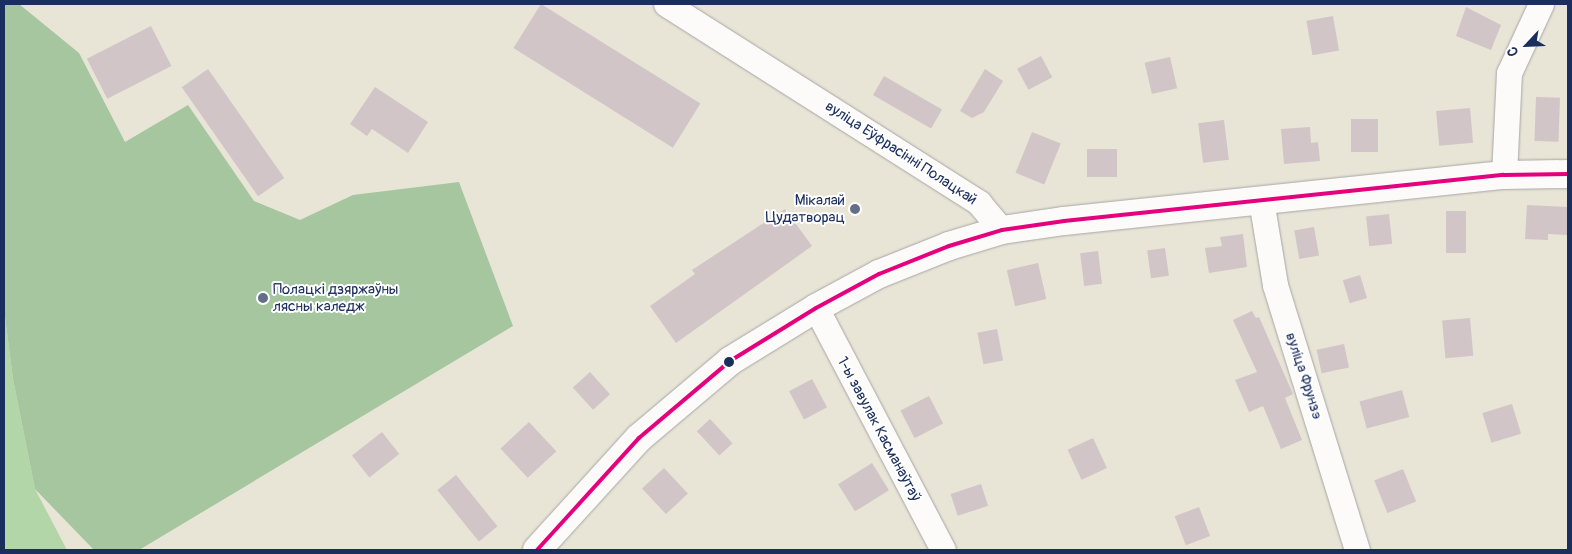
<!DOCTYPE html>
<meta charset="utf-8">
<style>
body{margin:0}
#map{position:relative;width:1572px;height:554px;overflow:hidden;background:#e8e4d6;font-family:Pangolin,sans-serif}
div>[style]{position:absolute}
.green>*{inset:0;background:#b3d6a8}
.forest>*{inset:0;background:#a5c69e}
.building>*{inset:0;background:#d1c5c7;transform-origin:0 0}
.roads{filter:drop-shadow(0 0 1px #a6a6a4) drop-shadow(0 0 1px #a6a6a4)}
.minor>*{height:25px;margin:-12.5px;padding:0 12.5px;transform-origin:12.5px;border-radius:12.5px;background:#fcfbf9}
.major>*{height:28px;margin:-14px;padding:0 14px;transform-origin:14px;border-radius:14px;background:#fcfbf9}
.bus-1>*{height:4px;margin:-2px;padding:0 2px;transform-origin:2px;border-radius:2px;background:#e5007d}
.dots>*{width:14px;height:14px;translate:-50% -50%;box-sizing:border-box;border:2px solid #fff;border-radius:50%}
span{translate:-50% -50%;white-space:nowrap;text-align:center;line-height:1.15;-webkit-text-stroke:4px #fff;paint-order:stroke}
.street-label{font-size:15px;color:#1b2f5e}
.poi-label{font-size:15px;color:#1b2f5e}
.right{translate:-100% -50%;text-align:right}
.left{translate:0 -50%;text-align:left}
.frame{position:absolute;inset:0;border:5px solid #1b2f5e;pointer-events:none}
.north{position:absolute;left:1502px;top:20px;width:50px;height:50px;-webkit-text-stroke:4px #fff;paint-order:stroke;rotate:245deg;font-size:14px;font-weight:700;line-height:20px;text-align:center;color:#1b2f5e}
.north::after{content:'';display:block;margin:auto;width:18px;height:22px;background:#1b2f5e;clip-path:polygon(50% 0,100% 100%,50% 72%,0 100%)}
</style>
<div id="map">
<div class="green">
<div style="clip-path:polygon(4px 309px,13px 379px,35px 489px,67px 550px,4px 550px)"></div>
</div>
<div class="forest">
<div style="clip-path:polygon(4px 4px,19px 4px,79px 53px,125px 142px,188px 105px,254px 201px,300px 220px,353px 195px,459px 182px,513px 326px,139px 550px,94px 550px,35px 489px,13px 379px,4px 309px)"></div>
</div>
<div class="building">
<div style="left:541px;top:4px;width:188px;height:52px;rotate:32deg"></div>
<div style="clip-path:polygon(1466px 7px,1501px 25px,1491px 50px,1456px 36px)"></div>
<div style="left:1333px;top:16px;width:35px;height:27px;rotate:80deg"></div>
<div style="left:151px;top:26px;width:45px;height:72px;rotate:63deg"></div>
<div style="left:1041px;top:56px;width:24px;height:27px;rotate:62deg"></div>
<div style="left:1170px;top:57px;width:32px;height:26px;rotate:77deg"></div>
<div style="left:208px;top:69px;width:133px;height:32px;rotate:55deg"></div>
<div style="clip-path:polygon(985px 69px,1003px 81px,984px 112px,972px 118px,960px 111px)"></div>
<div style="left:884px;top:76px;width:67px;height:22px;rotate:30deg"></div>
<div style="clip-path:polygon(375px 87px,428px 122px,408px 153px,372px 129px,367px 136px,350px 124px)"></div>
<div style="left:1536px;top:97px;width:24px;height:44px;rotate:2deg"></div>
<div style="left:1470px;top:108px;width:35px;height:34px;rotate:85deg"></div>
<div style="left:1351px;top:119px;width:27px;height:33px"></div>
<div style="left:1224px;top:120px;width:40px;height:26px;rotate:83deg"></div>
<div style="clip-path:polygon(1310px 127px,1311px 143px,1318px 142px,1320px 161px,1284px 164px,1281px 129px)"></div>
<div style="left:1032px;top:132px;width:31px;height:44px;rotate:22deg"></div>
<div style="left:1087px;top:149px;width:30px;height:28px"></div>
<div style="clip-path:polygon(1527px 205px,1568px 207px,1568px 235px,1548px 234px,1548px 240px,1525px 239px)"></div>
<div style="clip-path:polygon(785px 209px,812px 246px,676px 343px,650px 306px,695px 274px,692px 270px)"></div>
<div style="left:1446px;top:211px;width:20px;height:42px"></div>
<div style="left:1389px;top:214px;width:30px;height:23px;rotate:84deg"></div>
<div style="left:1314px;top:227px;width:29px;height:20px;rotate:80deg"></div>
<div style="clip-path:polygon(1243px 234px,1247px 267px,1209px 273px,1205px 248px,1222px 246px,1220px 237px)"></div>
<div style="left:1165px;top:248px;width:28px;height:18px;rotate:82deg"></div>
<div style="left:1098px;top:251px;width:33px;height:18px;rotate:83deg"></div>
<div style="left:1038px;top:263px;width:37px;height:32px;rotate:77deg"></div>
<div style="left:1360px;top:275px;width:24px;height:18px;rotate:73deg"></div>
<div style="clip-path:polygon(1252px 311px,1256px 318px,1259px 317px,1293px 394px,1285px 398px,1302px 440px,1281px 449px,1263px 406px,1249px 412px,1235px 380px,1257px 372px,1233px 320px)"></div>
<div style="left:1470px;top:318px;width:38px;height:28px;rotate:85deg"></div>
<div style="left:997px;top:329px;width:32px;height:20px;rotate:79deg"></div>
<div style="left:1344px;top:344px;width:24px;height:28px;rotate:78deg"></div>
<div style="left:590px;top:372px;width:30px;height:23px;rotate:48deg"></div>
<div style="left:812px;top:379px;width:32px;height:26px;rotate:62deg"></div>
<div style="left:1402px;top:390px;width:28px;height:44px;rotate:75deg"></div>
<div style="left:929px;top:396px;width:31px;height:32px;rotate:63deg"></div>
<div style="left:1512px;top:404px;width:31px;height:31px;rotate:73deg"></div>
<div style="left:710px;top:419px;width:33px;height:18px;rotate:47deg"></div>
<div style="left:529px;top:422px;width:40px;height:39px;rotate:47deg"></div>
<div style="left:382px;top:432px;width:28px;height:38px;rotate:52deg"></div>
<div style="left:1093px;top:438px;width:33px;height:28px;rotate:65deg"></div>
<div style="left:872px;top:463px;width:32px;height:40px;rotate:58deg"></div>
<div style="left:664px;top:468px;width:35px;height:30px;rotate:47deg"></div>
<div style="left:1403px;top:469px;width:35px;height:31px;rotate:68deg"></div>
<div style="left:456px;top:475px;width:66px;height:24px;rotate:51deg"></div>
<div style="left:981px;top:484px;width:23px;height:32px;rotate:72deg"></div>
<div style="left:1199px;top:507px;width:31px;height:26px;rotate:69deg"></div>
</div>
<div class="roads">
<div class="minor">
<div style="left:666px;top:4px;width:371px;rotate:32.4deg"></div>
<div style="left:979px;top:203px;width:35px;rotate:50deg"></div>
<div style="left:1504px;top:175px;width:102px;rotate:-87.2deg"></div>
<div style="left:1509px;top:73px;width:76px;rotate:-65.1deg"></div>
<div style="left:1261px;top:200px;width:86px;rotate:80.6deg"></div>
<div style="left:1275px;top:285px;width:277px;rotate:72.8deg"></div>
<div style="left:816px;top:308px;width:273px;rotate:62.3deg"></div>
</div>
<div class="major">
<div style="left:537px;top:550px;width:151px;rotate:-47.7deg"></div>
<div style="left:639px;top:438px;width:119px;rotate:-40.2deg"></div>
<div style="left:730px;top:361px;width:101px;rotate:-31.6deg"></div>
<div style="left:816px;top:308px;width:72px;rotate:-28.4deg"></div>
<div style="left:879px;top:274px;width:75px;rotate:-21.8deg"></div>
<div style="left:949px;top:246px;width:55px;rotate:-16.8deg"></div>
<div style="left:1002px;top:230px;width:63px;rotate:-8.3deg"></div>
<div style="left:1064px;top:221px;width:442px;rotate:-6deg"></div>
<div style="left:1504px;top:175px;width:64px;rotate:-0.9deg"></div>
</div>
</div>
<div class="bus-1">
<div style="left:537px;top:550px;width:151px;rotate:-47.7deg"></div>
<div style="left:639px;top:438px;width:119px;rotate:-40.2deg"></div>
<div style="left:730px;top:361px;width:101px;rotate:-31.6deg"></div>
<div style="left:816px;top:308px;width:72px;rotate:-28.4deg"></div>
<div style="left:879px;top:274px;width:75px;rotate:-21.8deg"></div>
<div style="left:949px;top:246px;width:55px;rotate:-16.8deg"></div>
<div style="left:1002px;top:230px;width:63px;rotate:-8.3deg"></div>
<div style="left:1064px;top:221px;width:442px;rotate:-6deg"></div>
<div style="left:1504px;top:175px;width:64px;rotate:-0.9deg"></div>
</div>
<div class="dots">
<div style="left:855px;top:209px;background:#636e88"></div>
<div style="left:263px;top:298px;background:#636e88"></div>
<div style="left:729px;top:362px;background:#1b2f5e"></div>
</div>
<div class="street-label">
<span style="left:901px;top:153px;rotate:33deg">вуліца Еўфрасінні Полацкай</span>
<span style="left:1304px;top:376px;rotate:72deg">вуліца Фрунзэ</span>
<span style="left:879px;top:429px;rotate:62deg">1-ы завулак Касманаўтаў</span>
</div>
<div class="poi-label">
<span class="right" style="left:845px;top:209px">Мікалай<br>Цудатворац</span>
<span class="left" style="left:273px;top:298px">Полацкі дзяржаўны<br>лясны каледж</span>
</div>
<div class="frame"></div>
<div class="north">С</div>
</div>
